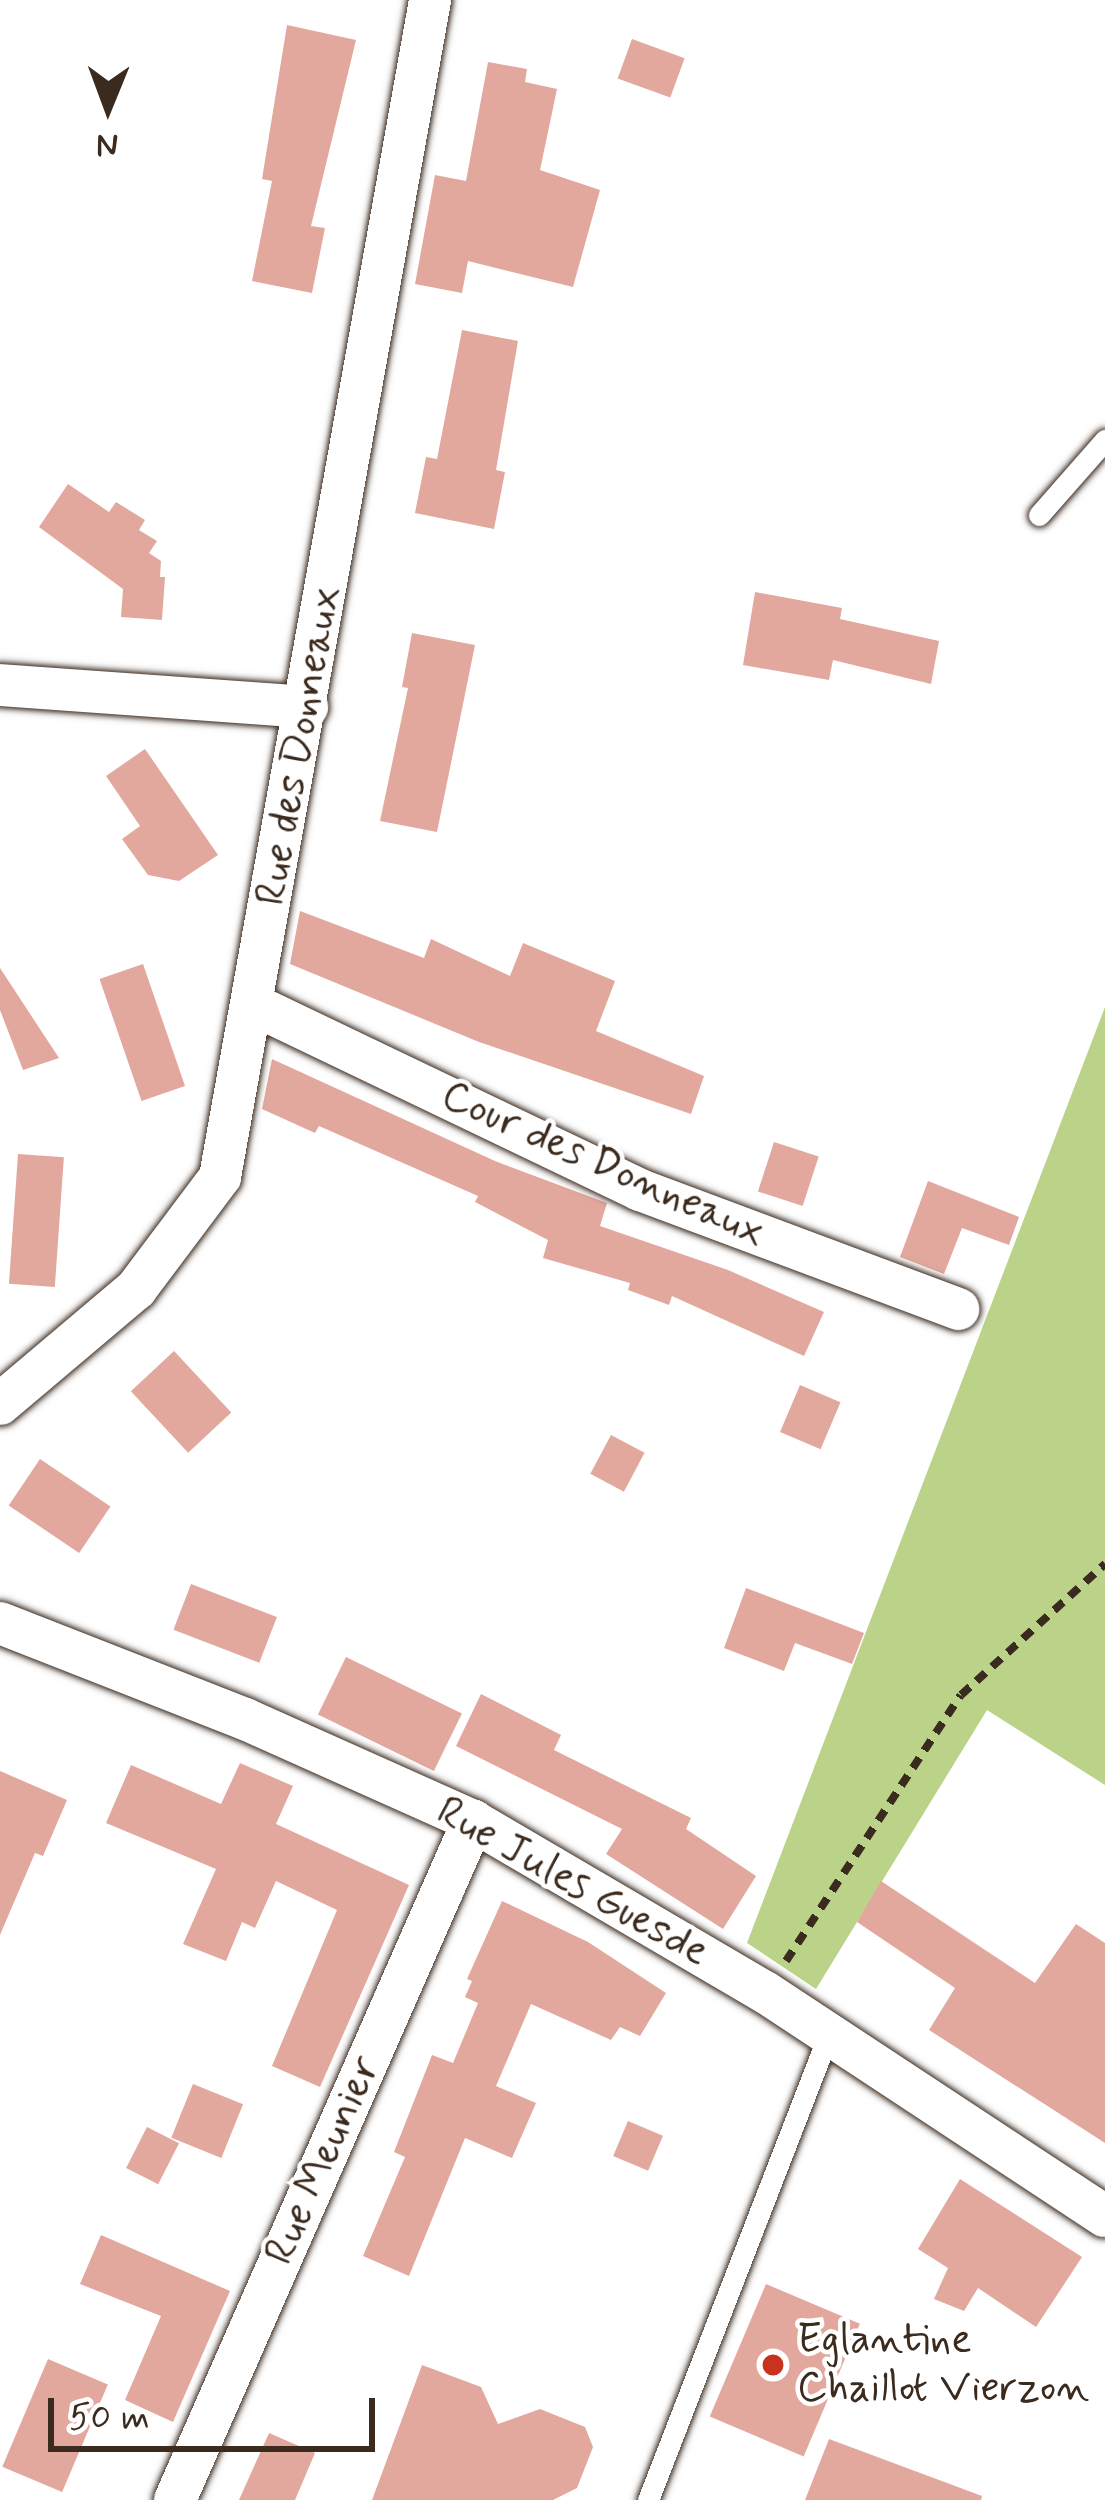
<!DOCTYPE html>
<style>
body{margin:0}
#map{position:relative;width:1105px;height:2500px;overflow:hidden;background:#fff;font-family:Mynerve,sans-serif}
div>[style]{position:absolute}
.green>*{inset:0;background:#bbd389}
.building>*{inset:0;background:#e2a89e;transform-origin:0 0}
.path>*{height:8px;margin-top:-4px;transform-origin:0;background:repeating-linear-gradient(90deg,#3b2a1e 0 12px,transparent 0 21px)}
.roads{filter:drop-shadow(0 0 3px #3b2a1e) drop-shadow(0 0 3px #3b2a1e)}
.service>*{height:21px;margin:-10.5px;padding:0 10.5px;transform-origin:10.5px;border-radius:10.5px;background:#fff}
.minor>*{height:42px;margin:-21px;padding:0 21px;transform-origin:21px;border-radius:21px;background:#fff}
.dots>*{width:33px;height:33px;translate:-50% -50%;box-sizing:border-box;border:6px solid #fff;border-radius:50%}
span{translate:-50% -50%;white-space:nowrap;text-align:center;line-height:1.15;-webkit-text-stroke:9px #fff;paint-order:stroke}
.street-label{font-size:42px;color:#3b2a1e}
.poi-label{font-size:42px;color:#3b2a1e}
.left{translate:0 -50%;text-align:left}
.north{position:absolute;left:48px;top:48px;width:120px;height:120px;-webkit-text-stroke:9px #fff;paint-order:stroke;rotate:181deg;font-size:33px;font-weight:700;line-height:48px;text-align:center;color:#3b2a1e}
.north::after{content:'';display:block;margin:auto;width:42px;height:54px;background:#3b2a1e;clip-path:polygon(50% 0,100% 100%,50% 72%,0 100%)}
.scale{position:absolute;left:48px;top:2398px;width:327px;height:54px;box-sizing:border-box;border:6px solid #3b2a1e;border-top:0;padding-left:15px;font-size:36px;line-height:42px;white-space:nowrap;color:#3b2a1e;-webkit-text-stroke:9px #fff;paint-order:stroke}
</style>
<div id="map">
<div class="green">
<div style="clip-path:polygon(1105px 1007px,1105px 1785px,987px 1710px,816px 1989px,747px 1943px)"></div>
</div>
<div class="building">
<div style="clip-path:polygon(287px 25px,356px 40px,311px 226px,325px 228px,312px 293px,252px 281px,272px 181px,262px 179px)"></div>
<div style="left:632px;top:39px;width:56px;height:42px;rotate:20deg"></div>
<div style="clip-path:polygon(488px 62px,527px 69px,525px 82px,557px 89px,540px 170px,600px 190px,573px 287px,468px 261px,462px 293px,415px 284px,435px 175px,466px 181px)"></div>
<div style="clip-path:polygon(462px 330px,518px 341px,496px 470px,505px 472px,494px 529px,415px 513px,426px 457px,437px 459px)"></div>
<div style="clip-path:polygon(68px 484px,109px 512px,116px 502px,145px 520px,139px 530px,157px 541px,149px 553px,161px 561px,160px 577px,165px 577px,162px 620px,121px 617px,123px 589px,39px 527px)"></div>
<div style="clip-path:polygon(755px 592px,842px 608px,840px 619px,939px 641px,931px 684px,833px 660px,829px 680px,743px 665px)"></div>
<div style="clip-path:polygon(412px 633px,475px 645px,437px 832px,380px 821px,408px 688px,402px 687px)"></div>
<div style="clip-path:polygon(145px 749px,218px 855px,179px 881px,148px 875px,122px 839px,140px 826px,106px 776px)"></div>
<div style="clip-path:polygon(300px 911px,424px 958px,431px 939px,510px 976px,523px 943px,615px 981px,596px 1031px,704px 1076px,691px 1114px,479px 1042px,290px 964px)"></div>
<div style="left:143px;top:964px;width:129px;height:46px;rotate:71deg"></div>
<div style="clip-path:polygon(0 968px,59px 1058px,23px 1070px,0 1010px)"></div>
<div style="clip-path:polygon(272px 1059px,495px 1161px,607px 1203px,600px 1226px,728px 1270px,824px 1312px,804px 1356px,672px 1296px,669px 1305px,628px 1290px,630px 1283px,543px 1258px,548px 1240px,475px 1202px,478px 1196px,319px 1126px,315px 1133px,262px 1109px)"></div>
<div style="left:774px;top:1142px;width:47px;height:52px;rotate:18deg"></div>
<div style="left:18px;top:1154px;width:46px;height:130px;rotate:4deg"></div>
<div style="clip-path:polygon(928px 1181px,1019px 1217px,1009px 1245px,962px 1228px,944px 1274px,900px 1257px)"></div>
<div style="left:174px;top:1351px;width:84px;height:59px;rotate:47deg"></div>
<div style="left:800px;top:1385px;width:44px;height:51px;rotate:23deg"></div>
<div style="left:611px;top:1435px;width:38px;height:44px;rotate:28deg"></div>
<div style="left:40px;top:1459px;width:85px;height:56px;rotate:34deg"></div>
<div style="left:191px;top:1584px;width:92px;height:49px;rotate:21deg"></div>
<div style="clip-path:polygon(746px 1588px,864px 1633px,852px 1664px,795px 1643px,784px 1671px,724px 1648px)"></div>
<div style="left:346px;top:1657px;width:129px;height:64px;rotate:26deg"></div>
<div style="clip-path:polygon(481px 1694px,561px 1735px,554px 1750px,691px 1818px,686px 1829px,756px 1876px,723px 1929px,606px 1854px,622px 1829px,456px 1746px)"></div>
<div style="clip-path:polygon(240px 1763px,293px 1786px,276px 1824px,409px 1885px,320px 2087px,272px 2066px,337px 1910px,276px 1881px,255px 1928px,242px 1922px,226px 1961px,183px 1944px,216px 1869px,106px 1823px,131px 1765px,221px 1804px)"></div>
<div style="clip-path:polygon(0 1771px,67px 1800px,43px 1856px,35px 1853px,0 1935px)"></div>
<div style="clip-path:polygon(881px 1881px,1035px 1983px,1076px 1924px,1105px 1943px,1105px 2143px,929px 2030px,955px 1988px,857px 1922px)"></div>
<div style="clip-path:polygon(502px 1901px,588px 1942px,666px 1993px,640px 2036px,620px 2027px,611px 2040px,531px 2004px,496px 2086px,536px 2103px,512px 2158px,465px 2138px,409px 2276px,363px 2256px,405px 2157px,394px 2152px,432px 2055px,453px 2063px,478px 2003px,465px 1997px,472px 1981px,467px 1979px)"></div>
<div style="left:193px;top:2084px;width:54px;height:58px;rotate:22deg"></div>
<div style="left:628px;top:2121px;width:38px;height:38px;rotate:23deg"></div>
<div style="left:147px;top:2127px;width:36px;height:46px;rotate:27deg"></div>
<div style="clip-path:polygon(960px 2179px,1082px 2257px,1036px 2327px,978px 2288px,964px 2311px,934px 2299px,948px 2268px,918px 2249px)"></div>
<div style="clip-path:polygon(101px 2235px,230px 2291px,173px 2422px,125px 2400px,161px 2316px,80px 2284px)"></div>
<div style="left:766px;top:2284px;width:102px;height:144px;rotate:23deg"></div>
<div style="left:48px;top:2359px;width:65px;height:117px;rotate:23deg"></div>
<div style="clip-path:polygon(422px 2365px,481px 2387px,498px 2424px,540px 2409px,585px 2427px,593px 2447px,577px 2488px,553px 2500px,372px 2500px)"></div>
<div style="clip-path:polygon(269px 2433px,315px 2453px,295px 2500px,239px 2500px)"></div>
<div style="clip-path:polygon(829px 2439px,982px 2496px,981px 2500px,805px 2500px)"></div>
</div>
<div class="path">
<div style="left:786px;top:1961px;width:318px;rotate:-56.7deg"></div>
<div style="left:961px;top:1695px;width:195px;rotate:-42.3deg"></div>
</div>
<div class="roads">
<div class="service">
<div style="left:1039px;top:515px;width:100px;rotate:-48.7deg"></div>
<div style="left:648px;top:2500px;width:498px;rotate:-68.8deg"></div>
</div>
<div class="minor">
<div style="left:0;top:685px;width:308px;rotate:4.1deg"></div>
<div style="left:254px;top:1005px;width:428px;rotate:25.6deg"></div>
<div style="left:640px;top:1190px;width:340px;rotate:20.5deg"></div>
<div style="left:0;top:1404px;width:178px;rotate:-40.2deg"></div>
<div style="left:136px;top:1289px;width:140px;rotate:-53.1deg"></div>
<div style="left:220px;top:1177px;width:1196px;rotate:-79.88deg"></div>
<div style="left:0;top:1623px;width:263px;rotate:21.4deg"></div>
<div style="left:245px;top:1719px;width:250px;rotate:24.1deg"></div>
<div style="left:473px;top:1821px;width:338px;rotate:30.4deg"></div>
<div style="left:765px;top:1992px;width:407px;rotate:33.4deg"></div>
<div style="left:175px;top:2500px;width:742px;rotate:-66.3deg"></div>
</div>
</div>
<div class="dots">
<div style="left:773px;top:2365px;background:#c8321e"></div>
</div>
<div class="street-label">
<span style="left:300px;top:746px;rotate:-80deg">Rue des Donneaux</span>
<span style="left:603px;top:1165px;rotate:24deg">Cour des Donneaux</span>
<span style="left:572px;top:1883px;rotate:29deg">Rue Jules Guesde</span>
<span style="left:324px;top:2161px;rotate:-66deg">Rue Meunier</span>
</div>
<div class="poi-label">
<span class="left" style="left:797px;top:2365px">Eglantine<br>Chaillot Vierzon</span>
</div>
<div class="north">N</div>
<div class="scale">50 m</div>
</div>
